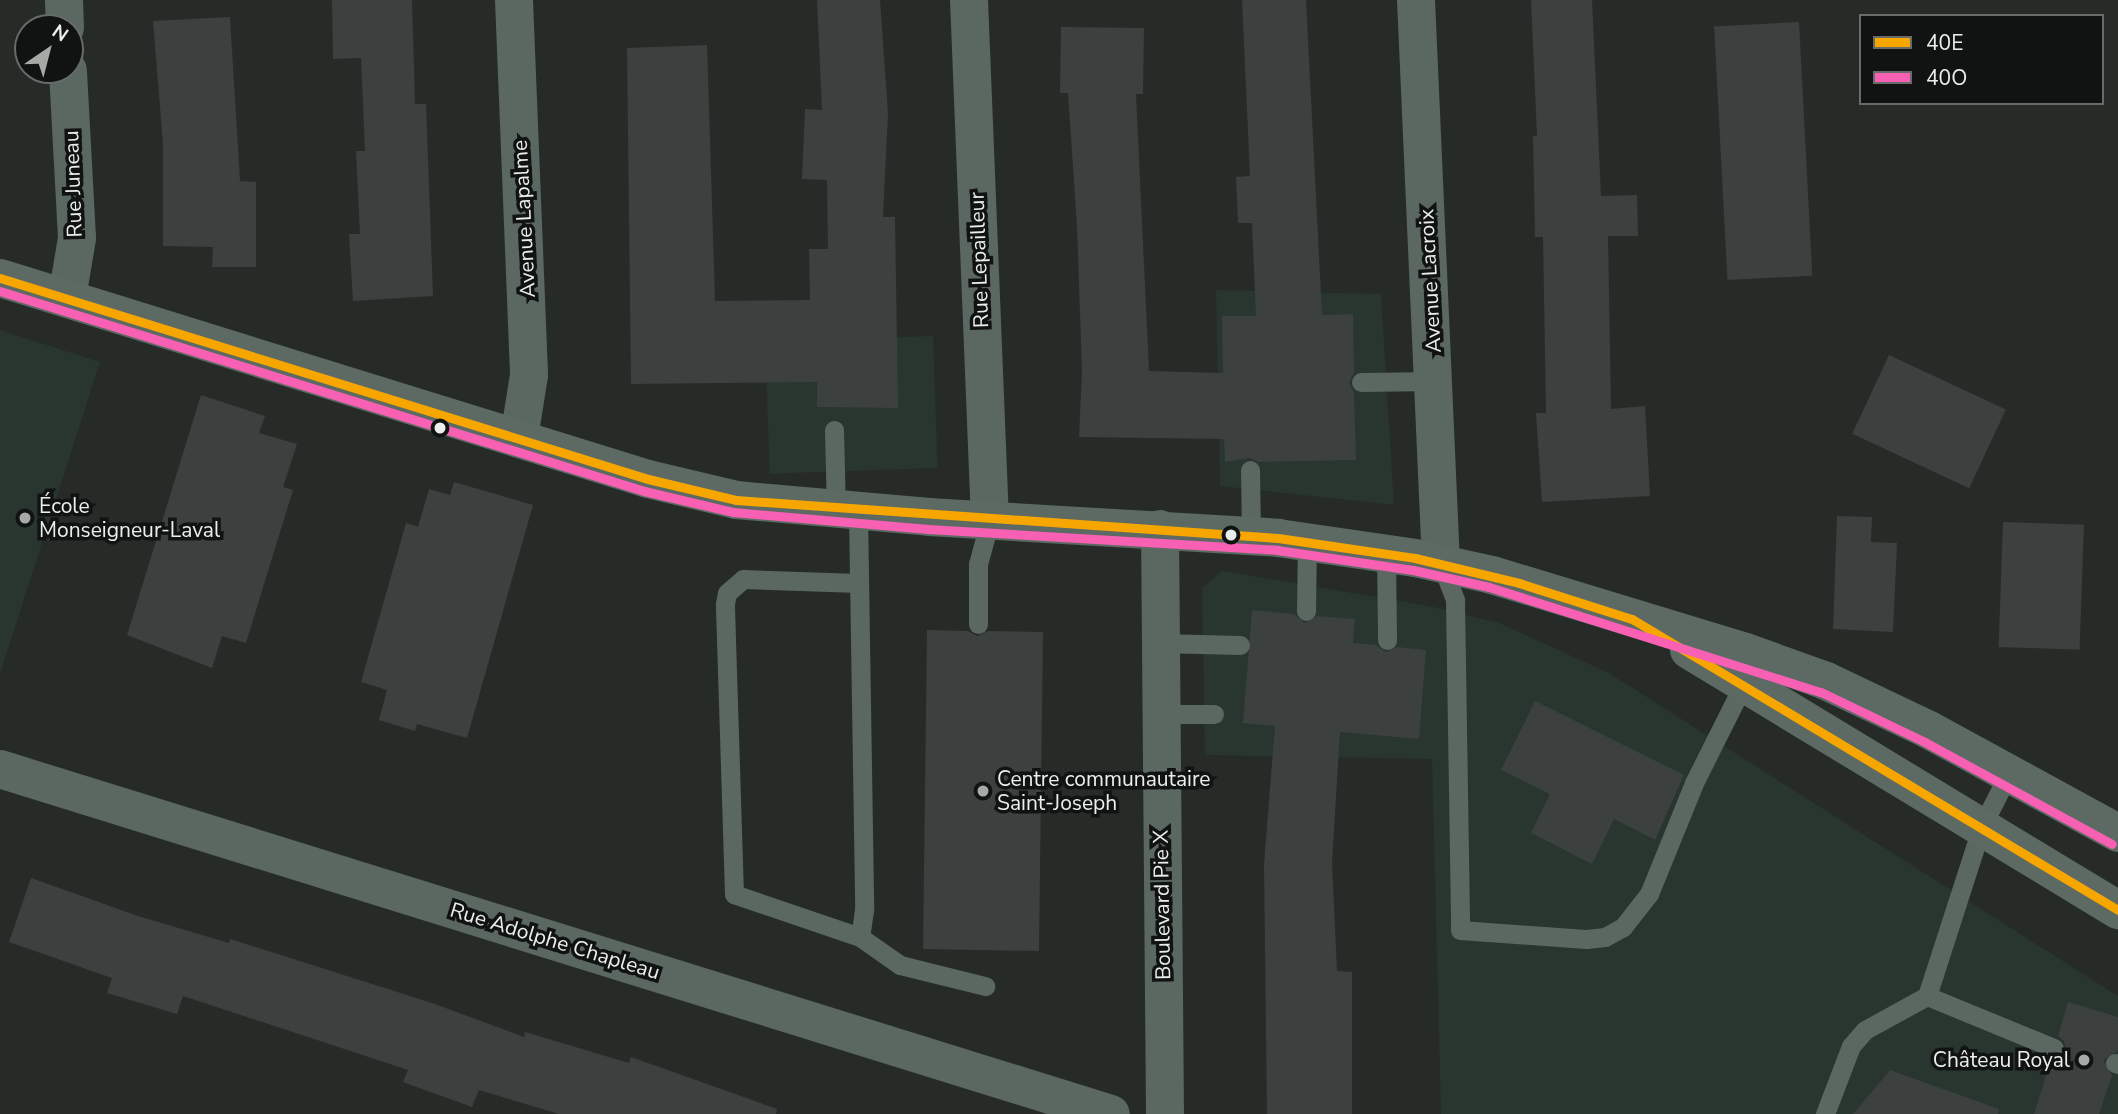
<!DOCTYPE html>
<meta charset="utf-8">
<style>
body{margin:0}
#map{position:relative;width:2118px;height:1114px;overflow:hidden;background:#262b28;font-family:"Nunito Sans",sans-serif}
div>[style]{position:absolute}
.built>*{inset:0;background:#29352f;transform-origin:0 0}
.building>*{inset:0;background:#3c403e;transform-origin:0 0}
.lane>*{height:19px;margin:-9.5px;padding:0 9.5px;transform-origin:9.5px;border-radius:9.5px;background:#5b6761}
.street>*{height:38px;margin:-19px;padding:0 19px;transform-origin:19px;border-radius:19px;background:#5b6761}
.secondary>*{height:38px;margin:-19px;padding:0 19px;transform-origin:19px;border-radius:19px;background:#5c6a63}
.bus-1>*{height:9px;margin:-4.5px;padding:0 4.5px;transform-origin:4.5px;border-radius:4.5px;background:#f7a600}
.bus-2>*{height:9px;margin:-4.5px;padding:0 4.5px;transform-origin:4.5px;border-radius:4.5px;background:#f860b3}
.dots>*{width:19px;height:19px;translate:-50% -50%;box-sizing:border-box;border:4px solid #101312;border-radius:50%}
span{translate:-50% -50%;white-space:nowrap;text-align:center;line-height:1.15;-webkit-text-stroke:7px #101312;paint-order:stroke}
.street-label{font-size:21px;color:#eaeeec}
.poi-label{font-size:21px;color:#eaeeec}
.left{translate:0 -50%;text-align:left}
.right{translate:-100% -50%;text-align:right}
.legend{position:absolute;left:1859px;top:14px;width:245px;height:91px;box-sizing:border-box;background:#101312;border:2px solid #676b69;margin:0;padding:9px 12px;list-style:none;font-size:21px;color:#eaeeec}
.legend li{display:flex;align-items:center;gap:14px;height:35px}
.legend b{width:35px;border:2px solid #676b69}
.north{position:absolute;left:14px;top:14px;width:70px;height:70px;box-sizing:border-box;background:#101312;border:2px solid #676b69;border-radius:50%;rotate:35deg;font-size:19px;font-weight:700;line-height:28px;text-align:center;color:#eaeeec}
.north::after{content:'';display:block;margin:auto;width:24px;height:32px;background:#a5aaa7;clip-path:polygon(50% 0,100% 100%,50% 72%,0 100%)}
</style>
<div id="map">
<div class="built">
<div style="clip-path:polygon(1216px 290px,1381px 294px,1394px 505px,1220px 486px)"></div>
<div style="clip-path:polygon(0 330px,100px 362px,0 674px)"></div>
<div style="left:933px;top:336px;width:132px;height:168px;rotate:88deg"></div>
<div style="clip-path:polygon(1222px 571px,1429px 606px,1499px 623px,1609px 673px,2118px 996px,2118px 1114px,1441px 1114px,1432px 759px,1205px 755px,1202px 588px)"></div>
</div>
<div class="building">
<div style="clip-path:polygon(332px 0,412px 0,415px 104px,426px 104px,433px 296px,353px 301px,349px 234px,360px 234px,356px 151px,365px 151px,361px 58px,333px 59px)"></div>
<div style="clip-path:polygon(817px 0,880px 0,888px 113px,883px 217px,895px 217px,898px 408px,817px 407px,817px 382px,631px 384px,627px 48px,707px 45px,715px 301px,810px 300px,809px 249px,828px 249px,827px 180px,802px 179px,805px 109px,822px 110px)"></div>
<div style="clip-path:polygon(1242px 0,1306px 0,1322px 315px,1353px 314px,1354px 372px,1349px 383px,1354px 392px,1356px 460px,1258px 462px,1250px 458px,1225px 462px,1224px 439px,1079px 437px,1082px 371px,1077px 226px,1068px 93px,1060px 93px,1061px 27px,1144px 28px,1143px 94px,1136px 94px,1149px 371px,1223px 373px,1222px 316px,1256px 316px,1252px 223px,1238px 223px,1236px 177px,1250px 176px)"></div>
<div style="clip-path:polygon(1531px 0,1592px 0,1601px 196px,1637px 195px,1638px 236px,1608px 236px,1611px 409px,1645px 406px,1650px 496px,1542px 502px,1536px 413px,1546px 413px,1543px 237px,1535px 237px,1533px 136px,1537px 136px)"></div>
<div style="clip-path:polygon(230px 17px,240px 181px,256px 182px,256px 267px,212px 267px,213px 247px,163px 246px,163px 144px,153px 21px)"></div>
<div style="left:1799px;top:22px;width:254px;height:85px;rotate:87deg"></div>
<div style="left:1889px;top:355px;width:129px;height:87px;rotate:25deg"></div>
<div style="clip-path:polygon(201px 395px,265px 416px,259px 433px,297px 444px,283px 487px,293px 490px,246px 643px,222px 636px,212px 668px,127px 635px)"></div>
<div style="clip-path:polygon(454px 482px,533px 505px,467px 738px,417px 724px,415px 731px,379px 720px,387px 690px,361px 682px,406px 523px,418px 527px,429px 489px,450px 495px)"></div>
<div style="clip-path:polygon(1837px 516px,1872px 517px,1871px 542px,1897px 543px,1893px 632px,1833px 629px)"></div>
<div style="left:2003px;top:522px;width:81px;height:125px;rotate:2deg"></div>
<div style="clip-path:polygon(1252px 610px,1294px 614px,1305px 623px,1317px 616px,1355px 619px,1353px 643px,1376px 645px,1386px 652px,1397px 647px,1426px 650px,1419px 739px,1340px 732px,1332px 863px,1337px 971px,1352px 972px,1352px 1114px,1267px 1114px,1264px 864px,1275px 726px,1243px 723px)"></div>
<div style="clip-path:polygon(927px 630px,968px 631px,977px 636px,988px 631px,1043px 632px,1039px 951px,923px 949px)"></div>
<div style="clip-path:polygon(1535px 701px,1684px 775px,1655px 840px,1614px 819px,1592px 864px,1531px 833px,1550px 794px,1501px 770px)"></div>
<div style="clip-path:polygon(31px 878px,138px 916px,229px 943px,230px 939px,432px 1003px,524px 1037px,525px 1032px,629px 1063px,631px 1057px,777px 1109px,776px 1114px,559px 1114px,479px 1090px,472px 1107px,403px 1082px,408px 1070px,183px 996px,177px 1014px,107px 993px,112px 978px,9px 942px)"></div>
<div style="clip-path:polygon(2068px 1002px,2118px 1017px,2118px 1051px,2103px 1060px,2112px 1075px,2099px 1114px,2034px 1114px,2051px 1060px,2066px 1052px,2064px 1041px,2058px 1036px)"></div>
<div style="clip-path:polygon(1890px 1070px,1999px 1109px,1998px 1114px,1853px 1114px)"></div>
</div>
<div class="lane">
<div style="left:1361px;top:382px;width:74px;rotate:-0.8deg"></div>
<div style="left:834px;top:430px;width:81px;rotate:88.6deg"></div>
<div style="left:1250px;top:470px;width:66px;rotate:89.1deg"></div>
<div style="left:858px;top:512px;width:398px;rotate:89.1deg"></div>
<div style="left:864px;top:910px;width:27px;rotate:98deg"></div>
<div style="left:860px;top:937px;width:133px;rotate:-161.2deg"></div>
<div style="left:734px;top:894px;width:290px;rotate:-91.8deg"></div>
<div style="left:725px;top:604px;width:11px;rotate:-80deg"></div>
<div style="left:727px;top:593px;width:21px;rotate:-41deg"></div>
<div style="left:743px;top:579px;width:116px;rotate:2deg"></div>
<div style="left:1386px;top:553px;width:87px;rotate:89.3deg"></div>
<div style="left:1441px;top:563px;width:40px;rotate:69deg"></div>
<div style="left:1455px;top:600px;width:330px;rotate:89.1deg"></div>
<div style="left:1460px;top:930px;width:126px;rotate:4.1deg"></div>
<div style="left:1586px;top:939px;width:19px;rotate:-6deg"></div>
<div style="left:1605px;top:937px;width:21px;rotate:-29deg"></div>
<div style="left:1623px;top:927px;width:42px;rotate:-51.8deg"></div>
<div style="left:1649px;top:894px;width:120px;rotate:-67.9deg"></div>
<div style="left:1694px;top:783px;width:116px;rotate:-63.4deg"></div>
<div style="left:1306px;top:611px;width:70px;rotate:-89.2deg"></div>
<div style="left:978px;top:624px;width:60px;rotate:-90deg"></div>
<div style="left:978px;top:564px;width:46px;rotate:-74.7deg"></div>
<div style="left:1159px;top:643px;width:81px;rotate:1.4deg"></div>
<div style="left:1160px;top:714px;width:54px"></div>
<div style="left:860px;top:937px;width:49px;rotate:35deg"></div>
<div style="left:900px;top:965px;width:88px;rotate:13.9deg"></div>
<div style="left:1927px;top:996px;width:179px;rotate:-72.1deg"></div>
<div style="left:1982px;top:826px;width:59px;rotate:-63deg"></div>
<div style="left:2115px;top:1063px;width:3px;rotate:18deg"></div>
<div style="left:1825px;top:1114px;width:73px;rotate:-69.1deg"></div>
<div style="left:1851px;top:1046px;width:21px;rotate:-49deg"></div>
<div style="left:1865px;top:1030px;width:71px;rotate:-28.7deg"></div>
<div style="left:1927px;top:996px;width:137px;rotate:22.3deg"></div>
</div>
<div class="street">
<div style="left:64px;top:0;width:28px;rotate:88deg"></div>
<div style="left:514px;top:0;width:375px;rotate:87.7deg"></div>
<div style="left:529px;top:375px;width:64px;rotate:99deg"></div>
<div style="left:969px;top:0;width:520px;rotate:87.69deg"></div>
<div style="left:1416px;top:0;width:564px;rotate:87.46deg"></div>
<div style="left:67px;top:298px;width:61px;rotate:-80.5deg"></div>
<div style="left:77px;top:238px;width:168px;rotate:-93.1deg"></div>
<div style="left:1160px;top:529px;width:585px;rotate:89.51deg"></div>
<div style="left:0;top:769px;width:1163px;rotate:17.25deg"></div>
</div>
<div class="secondary">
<div style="left:0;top:278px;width:678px;rotate:17.23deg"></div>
<div style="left:648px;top:479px;width:90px;rotate:13.4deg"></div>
<div style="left:736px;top:500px;width:194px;rotate:5deg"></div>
<div style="left:929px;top:517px;width:350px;rotate:3.4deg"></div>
<div style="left:1278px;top:538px;width:138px;rotate:8.3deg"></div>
<div style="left:1415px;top:558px;width:79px;rotate:12.4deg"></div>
<div style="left:1492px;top:575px;width:265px;rotate:16.9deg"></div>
<div style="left:1746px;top:652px;width:85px;rotate:19.9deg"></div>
<div style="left:1826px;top:681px;width:114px;rotate:25.4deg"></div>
<div style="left:1929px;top:730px;width:215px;rotate:28.6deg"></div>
<div style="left:1689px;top:650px;width:502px;rotate:31.22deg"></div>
</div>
<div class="bus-1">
<div style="left:0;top:278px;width:678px;rotate:17.23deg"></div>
<div style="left:648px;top:479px;width:90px;rotate:13.4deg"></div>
<div style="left:736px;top:500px;width:543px;rotate:4.01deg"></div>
<div style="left:1278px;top:538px;width:138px;rotate:8.3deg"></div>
<div style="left:1415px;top:558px;width:107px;rotate:13.5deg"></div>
<div style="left:1519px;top:583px;width:119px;rotate:17.7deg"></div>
<div style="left:1632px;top:619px;width:566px;rotate:30.91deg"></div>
</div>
<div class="bus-2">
<div style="left:0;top:291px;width:674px;rotate:17.25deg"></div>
<div style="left:644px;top:491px;width:91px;rotate:13.3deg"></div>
<div style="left:733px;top:512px;width:196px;rotate:5deg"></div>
<div style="left:928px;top:529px;width:350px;rotate:3.4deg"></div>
<div style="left:1277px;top:550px;width:137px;rotate:8.4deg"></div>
<div style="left:1413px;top:570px;width:78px;rotate:12.6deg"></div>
<div style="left:1489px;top:587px;width:348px;rotate:17.6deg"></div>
<div style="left:1821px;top:692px;width:113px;rotate:25.7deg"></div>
<div style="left:1923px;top:741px;width:215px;rotate:28.6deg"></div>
</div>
<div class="dots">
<div style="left:440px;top:428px;background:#eaeeec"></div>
<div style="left:25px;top:518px;background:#a5aaa7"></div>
<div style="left:1231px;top:535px;background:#eaeeec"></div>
<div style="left:983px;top:791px;background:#a5aaa7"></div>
<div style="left:2084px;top:1060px;background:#a5aaa7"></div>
</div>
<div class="street-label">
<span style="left:73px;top:184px;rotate:-92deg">Rue Juneau</span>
<span style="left:524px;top:219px;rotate:-93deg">Avenue Lapalme</span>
<span style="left:979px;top:260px;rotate:-92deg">Rue Lepailleur</span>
<span style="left:1430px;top:281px;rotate:-93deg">Avenue Lacroix</span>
<span style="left:1162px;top:905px;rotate:-91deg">Boulevard Pie X</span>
<span style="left:555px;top:941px;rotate:17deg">Rue Adolphe Chapleau</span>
</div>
<div class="poi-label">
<span class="left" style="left:39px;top:518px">École<br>Monseigneur-Laval</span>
<span class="left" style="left:997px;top:791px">Centre communautaire<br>Saint-Joseph</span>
<span class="right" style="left:2070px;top:1060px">Château Royal</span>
</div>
<ul class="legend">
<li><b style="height:9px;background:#f7a600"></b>40E</li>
<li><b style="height:9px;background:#f860b3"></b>40O</li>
</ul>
<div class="north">N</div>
</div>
